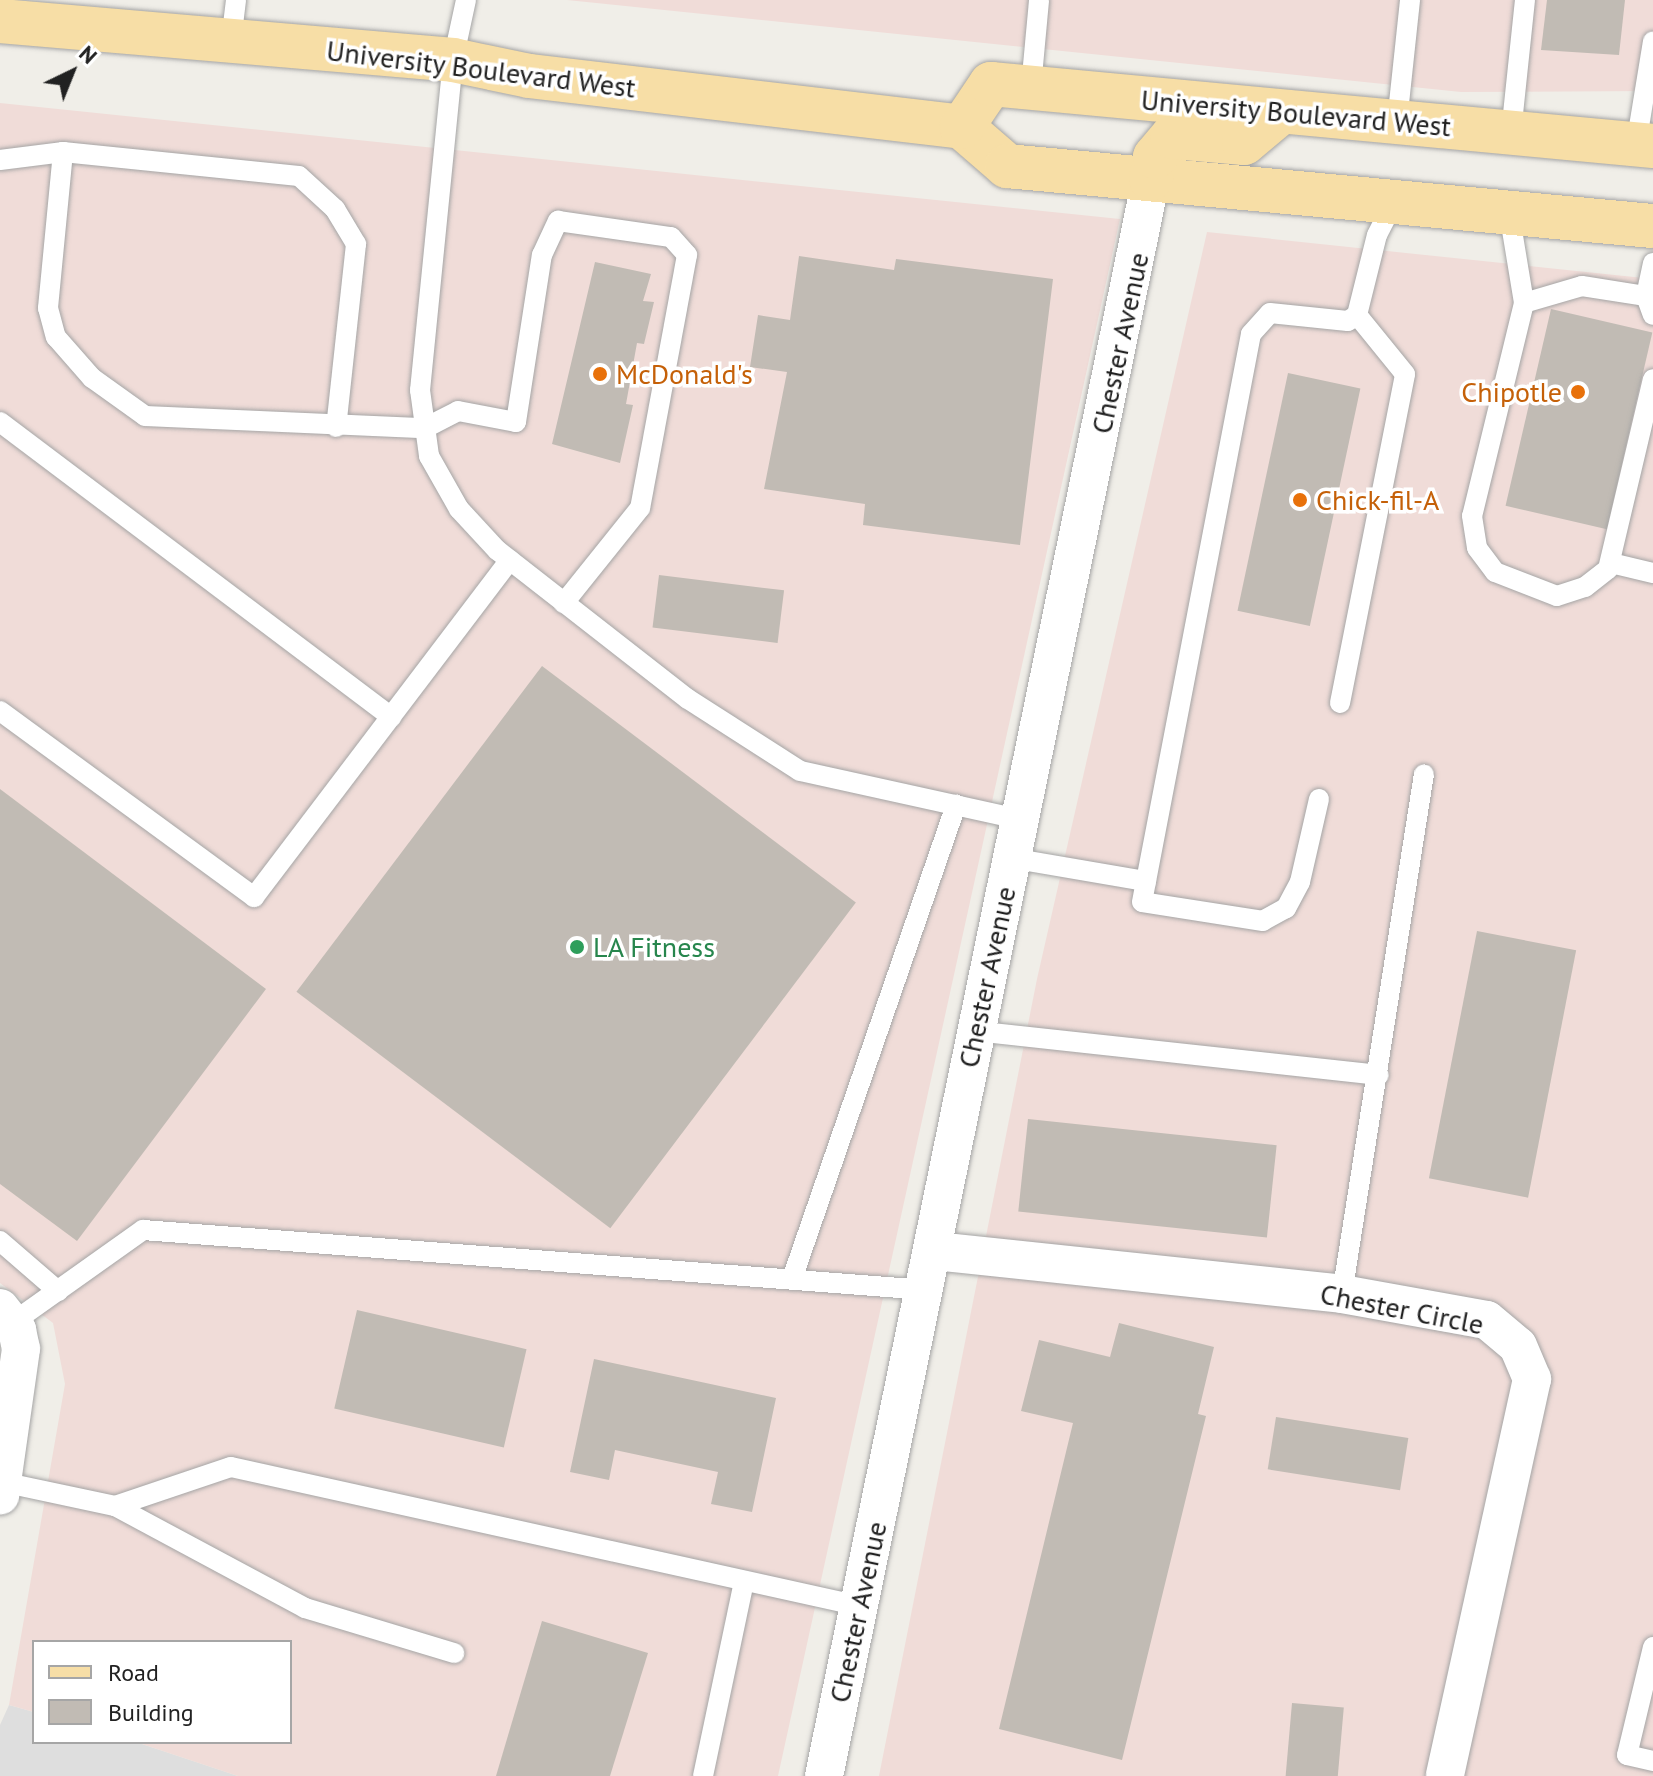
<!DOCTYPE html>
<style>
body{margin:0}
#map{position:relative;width:1653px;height:1776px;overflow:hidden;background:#f0eee8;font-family:"PT Sans",sans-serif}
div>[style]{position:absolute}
.residential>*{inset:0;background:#dedede}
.commercial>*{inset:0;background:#f0dcd8}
.building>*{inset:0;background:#c1bbb4;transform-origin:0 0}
.roads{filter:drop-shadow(0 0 2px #a5a5a5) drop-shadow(0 0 2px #a5a5a5)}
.service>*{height:20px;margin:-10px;padding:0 10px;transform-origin:10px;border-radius:10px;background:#fff}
.minor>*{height:38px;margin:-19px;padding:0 19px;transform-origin:19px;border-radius:19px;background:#fff}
.primary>*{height:44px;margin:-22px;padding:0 22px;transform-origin:22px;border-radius:22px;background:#f7dea6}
.dots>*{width:22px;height:22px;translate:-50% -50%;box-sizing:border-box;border:4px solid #fff;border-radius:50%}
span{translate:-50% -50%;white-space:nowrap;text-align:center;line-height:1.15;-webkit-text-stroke:7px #fff;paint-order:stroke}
.street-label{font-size:28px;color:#212121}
.food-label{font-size:28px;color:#c56008}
.left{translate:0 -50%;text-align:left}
.right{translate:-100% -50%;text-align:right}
.leisure-label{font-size:28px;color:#27864d}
.legend{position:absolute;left:32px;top:1640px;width:260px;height:104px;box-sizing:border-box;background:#fff;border:2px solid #a6a6a6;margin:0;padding:10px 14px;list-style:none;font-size:24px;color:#212121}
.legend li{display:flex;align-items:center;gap:16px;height:40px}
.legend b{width:40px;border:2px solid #a6a6a6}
.north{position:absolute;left:32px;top:32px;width:80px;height:80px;-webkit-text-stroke:6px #fff;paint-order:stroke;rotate:43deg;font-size:22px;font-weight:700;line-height:32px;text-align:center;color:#212121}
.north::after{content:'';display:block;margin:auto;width:28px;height:36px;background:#212121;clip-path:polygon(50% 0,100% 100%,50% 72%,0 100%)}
</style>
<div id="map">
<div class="residential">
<div style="clip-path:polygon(9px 1705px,34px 1712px,34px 1742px,136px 1742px,238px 1776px,0 1776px,0 1725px)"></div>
</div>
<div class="commercial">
<div style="clip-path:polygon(567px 0,1653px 0,1653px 91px,1461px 92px)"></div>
<div style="clip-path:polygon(0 103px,1120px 219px,778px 1776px,238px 1776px,136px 1742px,290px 1742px,290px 1642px,34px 1642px,34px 1712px,9px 1705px,65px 1384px,53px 1323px,0 1283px)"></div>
<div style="clip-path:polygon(1207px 232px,1653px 279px,1653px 1776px,879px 1776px,1037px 979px)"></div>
</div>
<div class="building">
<div style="clip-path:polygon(1547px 0,1625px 0,1619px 55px,1541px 50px)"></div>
<div style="clip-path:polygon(799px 256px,894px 270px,896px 259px,1053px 279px,1020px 545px,863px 525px,865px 504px,764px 489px,787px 372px,750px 367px,758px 315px,790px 320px)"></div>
<div style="clip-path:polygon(595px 262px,651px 274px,643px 301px,654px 302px,644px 344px,637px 343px,626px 404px,633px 405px,620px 463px,552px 444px)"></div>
<div style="left:1551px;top:309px;width:104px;height:202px;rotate:13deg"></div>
<div style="left:1288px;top:373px;width:74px;height:243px;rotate:12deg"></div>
<div style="left:659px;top:575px;width:126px;height:53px;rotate:7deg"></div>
<div style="left:542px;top:666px;width:393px;height:408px;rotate:37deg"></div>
<div style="clip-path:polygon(0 789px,266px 989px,77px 1241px,0 1184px)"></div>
<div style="left:1477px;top:931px;width:101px;height:252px;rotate:11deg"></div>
<div style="left:1028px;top:1119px;width:250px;height:93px;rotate:6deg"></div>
<div style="left:357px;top:1310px;width:174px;height:101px;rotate:13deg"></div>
<div style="clip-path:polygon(1119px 1323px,1214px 1347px,1198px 1414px,1206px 1416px,1122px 1760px,999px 1729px,1073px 1423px,1021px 1411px,1039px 1340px,1110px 1357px)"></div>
<div style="clip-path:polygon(594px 1359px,776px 1398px,752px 1512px,711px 1504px,718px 1472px,615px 1450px,609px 1480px,570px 1472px)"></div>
<div style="left:1276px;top:1417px;width:134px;height:53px;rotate:9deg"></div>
<div style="clip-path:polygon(542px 1621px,648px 1653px,610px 1776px,496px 1776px)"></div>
<div style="left:1292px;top:1703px;width:52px;height:74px;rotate:5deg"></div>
</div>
<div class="roads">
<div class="service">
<div style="left:466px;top:0;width:61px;rotate:102.2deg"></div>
<div style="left:453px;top:60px;width:332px;rotate:95.7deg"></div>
<div style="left:420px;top:390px;width:67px;rotate:82.2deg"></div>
<div style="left:429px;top:456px;width:61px;rotate:60.5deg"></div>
<div style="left:459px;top:509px;width:56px;rotate:47.2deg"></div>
<div style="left:497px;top:550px;width:242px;rotate:38deg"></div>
<div style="left:688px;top:699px;width:133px;rotate:32.7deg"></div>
<div style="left:800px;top:771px;width:224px;rotate:12.4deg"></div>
<div style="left:231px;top:41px;width:41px;rotate:-83deg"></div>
<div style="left:1031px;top:87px;width:87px;rotate:-84.7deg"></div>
<div style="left:1397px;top:122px;width:123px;rotate:-83.9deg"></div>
<div style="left:1511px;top:133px;width:134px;rotate:-84deg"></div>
<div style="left:1636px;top:145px;width:105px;rotate:-80.7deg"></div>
<div style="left:63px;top:152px;width:157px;rotate:95.5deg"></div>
<div style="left:48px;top:308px;width:30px;rotate:75deg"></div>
<div style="left:56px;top:337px;width:55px;rotate:48.7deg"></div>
<div style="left:92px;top:378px;width:65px;rotate:35.6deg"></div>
<div style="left:145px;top:416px;width:280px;rotate:2.5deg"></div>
<div style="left:425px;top:428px;width:37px;rotate:-27deg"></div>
<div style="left:458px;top:411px;width:59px;rotate:10.7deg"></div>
<div style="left:516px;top:422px;width:169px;rotate:-81.2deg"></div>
<div style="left:542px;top:255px;width:38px;rotate:-65deg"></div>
<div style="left:558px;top:221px;width:114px;rotate:8.1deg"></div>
<div style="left:671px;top:237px;width:24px;rotate:48deg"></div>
<div style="left:687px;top:255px;width:257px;rotate:100.5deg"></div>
<div style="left:640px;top:508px;width:122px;rotate:128.7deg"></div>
<div style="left:0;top:160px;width:64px;rotate:-7.2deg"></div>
<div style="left:63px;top:152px;width:237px;rotate:5.8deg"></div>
<div style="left:299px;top:176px;width:49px;rotate:42.5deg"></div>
<div style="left:335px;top:209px;width:41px;rotate:59deg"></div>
<div style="left:356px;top:244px;width:184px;rotate:96.2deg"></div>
<div style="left:1509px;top:212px;width:92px;rotate:80.6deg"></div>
<div style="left:1524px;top:303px;width:219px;rotate:103.7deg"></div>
<div style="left:1472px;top:516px;width:32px;rotate:81deg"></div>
<div style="left:1477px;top:548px;width:30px;rotate:53deg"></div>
<div style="left:1495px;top:572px;width:66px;rotate:21.2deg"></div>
<div style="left:1557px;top:596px;width:29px;rotate:-18deg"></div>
<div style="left:1585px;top:587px;width:29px;rotate:-38deg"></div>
<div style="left:1608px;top:569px;width:195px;rotate:-76.7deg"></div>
<div style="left:1653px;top:263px;width:34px;rotate:102deg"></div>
<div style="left:1646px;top:296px;width:20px;rotate:70deg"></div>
<div style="left:1524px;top:303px;width:60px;rotate:-16.3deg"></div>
<div style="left:1582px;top:286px;width:65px;rotate:8.9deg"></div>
<div style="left:0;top:422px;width:490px;rotate:37deg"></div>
<div style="left:1611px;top:563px;width:43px;rotate:13.4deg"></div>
<div style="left:1340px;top:703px;width:335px;rotate:-78.8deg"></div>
<div style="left:1405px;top:374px;width:76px;rotate:-129.1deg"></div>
<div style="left:0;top:711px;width:315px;rotate:36.2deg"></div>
<div style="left:254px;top:897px;width:423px;rotate:-52.8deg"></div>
<div style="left:1319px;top:799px;width:85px;rotate:102.9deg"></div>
<div style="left:1300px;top:882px;width:30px;rotate:118deg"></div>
<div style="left:1286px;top:908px;width:26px;rotate:151deg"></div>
<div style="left:1263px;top:921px;width:122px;rotate:-171.1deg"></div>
<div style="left:1142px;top:902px;width:578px;rotate:-79.14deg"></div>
<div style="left:1251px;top:334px;width:28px;rotate:-48deg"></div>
<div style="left:1270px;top:313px;width:78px;rotate:5.9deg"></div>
<div style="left:1348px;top:321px;width:11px;rotate:-34deg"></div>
<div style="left:1357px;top:315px;width:82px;rotate:-76deg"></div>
<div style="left:1377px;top:235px;width:38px;rotate:-63deg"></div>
<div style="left:1011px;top:858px;width:137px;rotate:9.7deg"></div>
<div style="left:974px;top:1031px;width:407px;rotate:6.2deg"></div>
<div style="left:0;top:1241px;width:77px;rotate:40.8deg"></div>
<div style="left:792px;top:1279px;width:502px;rotate:-70.91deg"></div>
<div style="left:1342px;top:1294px;width:526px;rotate:-81.04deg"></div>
<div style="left:12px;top:1323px;width:161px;rotate:-35.4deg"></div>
<div style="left:143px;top:1230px;width:786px;rotate:4.38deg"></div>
<div style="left:2px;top:1482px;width:116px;rotate:12deg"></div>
<div style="left:115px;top:1506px;width:122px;rotate:-18.6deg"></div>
<div style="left:231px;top:1467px;width:644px;rotate:12.46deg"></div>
<div style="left:115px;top:1506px;width:216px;rotate:28.2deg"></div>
<div style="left:305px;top:1608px;width:156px;rotate:16.8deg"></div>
<div style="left:1653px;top:1647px;width:111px;rotate:103.5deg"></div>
<div style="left:1627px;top:1755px;width:27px;rotate:13deg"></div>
<div style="left:703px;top:1776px;width:199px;rotate:-78.1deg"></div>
</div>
<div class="minor">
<div style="left:935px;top:1251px;width:409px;rotate:6deg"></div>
<div style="left:1342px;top:1294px;width:147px;rotate:10.2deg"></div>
<div style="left:1487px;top:1320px;width:40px;rotate:40deg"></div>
<div style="left:1518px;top:1346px;width:36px;rotate:67deg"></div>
<div style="left:1532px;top:1379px;width:406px;rotate:102.4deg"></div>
<div style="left:0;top:1308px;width:28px;rotate:52deg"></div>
<div style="left:17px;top:1330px;width:19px;rotate:78deg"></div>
<div style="left:21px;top:1349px;width:148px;rotate:98.1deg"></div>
<div style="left:824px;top:1776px;width:1630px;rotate:-78.43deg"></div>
</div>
<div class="primary">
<div style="left:0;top:21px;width:455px;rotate:4.9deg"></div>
<div style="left:453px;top:60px;width:78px;rotate:11.9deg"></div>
<div style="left:529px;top:76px;width:436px;rotate:6.7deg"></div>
<div style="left:962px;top:127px;width:60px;rotate:40.9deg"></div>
<div style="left:1007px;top:166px;width:649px;rotate:5.31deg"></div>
<div style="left:962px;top:127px;width:52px;rotate:-56deg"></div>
<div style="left:991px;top:84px;width:665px;rotate:5.35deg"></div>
<div style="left:1151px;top:179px;width:22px;rotate:-80deg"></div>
<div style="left:1155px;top:157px;width:26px;rotate:-50deg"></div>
<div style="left:1172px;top:137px;width:72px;rotate:4.8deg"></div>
<div style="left:1244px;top:143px;width:47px;rotate:-39.8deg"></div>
</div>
</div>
<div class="dots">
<div style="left:600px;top:374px;background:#e8710a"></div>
<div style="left:1578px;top:392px;background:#e8710a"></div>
<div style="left:1300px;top:500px;background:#e8710a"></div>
<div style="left:577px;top:947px;background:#2e9e5b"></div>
</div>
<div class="street-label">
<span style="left:481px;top:69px;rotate:7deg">University Boulevard West</span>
<span style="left:1296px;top:113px;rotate:5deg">University Boulevard West</span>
<span style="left:1120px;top:343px;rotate:-78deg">Chester Avenue</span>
<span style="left:987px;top:977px;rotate:-78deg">Chester Avenue</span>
<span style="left:1402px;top:1309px;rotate:11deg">Chester Circle</span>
<span style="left:858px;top:1612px;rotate:-78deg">Chester Avenue</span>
</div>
<div class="food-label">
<span class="left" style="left:616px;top:374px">McDonald's</span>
<span class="right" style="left:1562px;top:392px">Chipotle</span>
<span class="left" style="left:1316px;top:500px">Chick-fil-A</span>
</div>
<div class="leisure-label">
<span class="left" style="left:593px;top:947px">LA Fitness</span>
</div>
<ul class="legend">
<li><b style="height:10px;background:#f7dea6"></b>Road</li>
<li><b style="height:22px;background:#c1bbb4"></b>Building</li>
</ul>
<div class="north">N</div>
</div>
